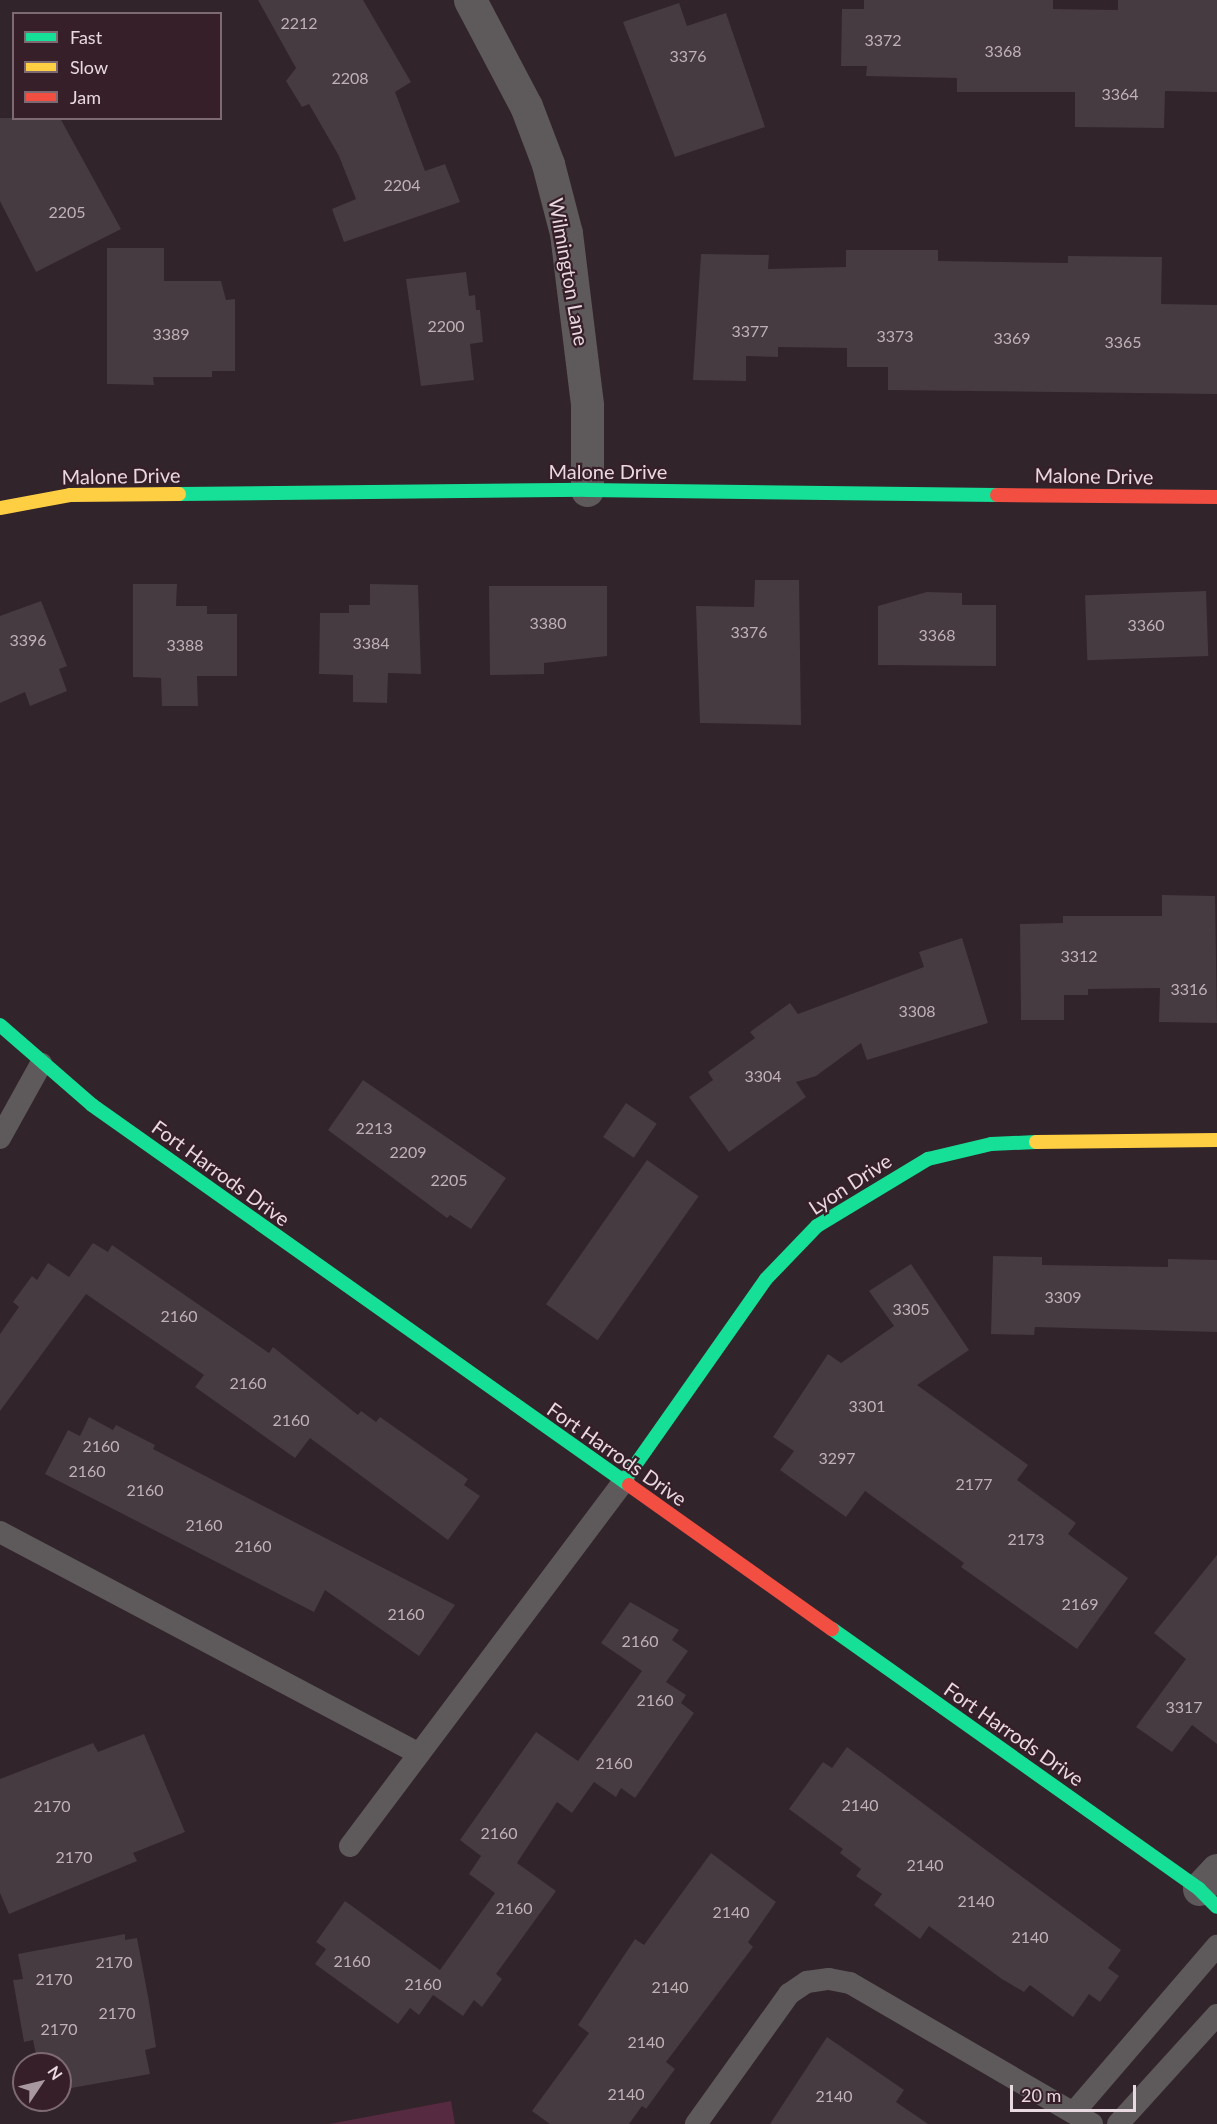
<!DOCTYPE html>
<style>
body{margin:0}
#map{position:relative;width:1217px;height:2124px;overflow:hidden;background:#31242a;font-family:Lato,sans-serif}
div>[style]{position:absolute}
.green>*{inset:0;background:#562a40}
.building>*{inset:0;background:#463b40;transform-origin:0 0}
.lane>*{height:22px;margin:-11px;padding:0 11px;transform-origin:11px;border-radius:11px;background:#5e595b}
.street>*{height:33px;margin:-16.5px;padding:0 16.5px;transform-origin:16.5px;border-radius:16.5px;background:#5e595b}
.fast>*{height:14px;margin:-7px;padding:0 7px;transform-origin:7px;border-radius:7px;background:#16e098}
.slow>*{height:14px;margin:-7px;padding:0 7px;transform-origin:7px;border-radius:7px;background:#ffcf43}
.jam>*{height:14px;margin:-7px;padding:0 7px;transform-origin:7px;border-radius:7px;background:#f24e42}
span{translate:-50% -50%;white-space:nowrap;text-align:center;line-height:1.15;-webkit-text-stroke:4.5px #361f29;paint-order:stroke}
.number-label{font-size:16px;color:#c0b1b7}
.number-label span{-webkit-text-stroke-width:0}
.street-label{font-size:20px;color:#e8d8df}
.legend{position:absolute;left:12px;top:12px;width:210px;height:108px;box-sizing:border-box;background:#361f29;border:2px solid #7d6972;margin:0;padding:8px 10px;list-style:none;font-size:18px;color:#e8d8df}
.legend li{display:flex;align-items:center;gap:12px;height:30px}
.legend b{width:30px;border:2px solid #7d6972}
.north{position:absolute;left:12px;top:2052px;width:60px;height:60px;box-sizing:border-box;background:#361f29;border:2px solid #7d6972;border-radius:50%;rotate:55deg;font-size:16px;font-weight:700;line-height:24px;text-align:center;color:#e8d8df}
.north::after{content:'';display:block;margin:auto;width:21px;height:27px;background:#a899a0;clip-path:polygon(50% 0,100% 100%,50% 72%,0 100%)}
.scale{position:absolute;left:1010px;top:2085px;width:126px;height:27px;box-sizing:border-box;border:3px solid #e8d8df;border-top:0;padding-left:8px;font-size:18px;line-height:21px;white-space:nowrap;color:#e8d8df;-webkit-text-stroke:4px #361f29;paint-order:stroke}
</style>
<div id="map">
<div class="green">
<div style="clip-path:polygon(451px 2101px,455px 2124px,329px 2124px)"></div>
</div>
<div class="building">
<div style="clip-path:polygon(258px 0,363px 0,411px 82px,395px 92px,425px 171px,445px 164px,460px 202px,344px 242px,332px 209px,356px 199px,339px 156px,309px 104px,302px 107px,286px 81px,296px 68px)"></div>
<div style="clip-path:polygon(864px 0,1053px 0,1053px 9px,1118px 10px,1118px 0,1217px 0,1217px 92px,1165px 91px,1164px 128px,1075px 127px,1075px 92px,957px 92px,957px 78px,866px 76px,867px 66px,841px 66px,842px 9px,864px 9px)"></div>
<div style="clip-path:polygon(679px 3px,687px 26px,726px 13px,765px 127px,675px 157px,623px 22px)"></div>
<div style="clip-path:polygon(0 118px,60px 118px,121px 229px,36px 272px,0 201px)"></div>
<div style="clip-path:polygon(107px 248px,164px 248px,164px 281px,221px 281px,226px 300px,235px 299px,235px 371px,212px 371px,212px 377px,153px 377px,154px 385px,107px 384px)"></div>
<div style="clip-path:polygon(846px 250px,938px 250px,938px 261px,1068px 263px,1068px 256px,1162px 257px,1161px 304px,1217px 305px,1217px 394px,888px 390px,888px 367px,847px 367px,847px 348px,778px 347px,778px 357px,746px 356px,746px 381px,693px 380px,701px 254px,769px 255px,768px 269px,846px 267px)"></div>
<div style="clip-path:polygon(466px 272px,469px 296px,475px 295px,476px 310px,480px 310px,483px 342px,470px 344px,474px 380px,421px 386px,406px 279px)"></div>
<div style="clip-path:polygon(755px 580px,799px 580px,801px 725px,700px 723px,696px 606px,754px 607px)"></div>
<div style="clip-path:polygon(133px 584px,177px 584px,176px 606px,207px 606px,207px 614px,237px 614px,237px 676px,197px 676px,198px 706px,162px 706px,161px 678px,133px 677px)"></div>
<div style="clip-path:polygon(370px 584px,418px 585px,421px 674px,388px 673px,387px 703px,353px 702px,353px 675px,319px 674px,320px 613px,349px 613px,349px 605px,370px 605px)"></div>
<div style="clip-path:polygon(489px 586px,607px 586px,607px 656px,544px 663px,544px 674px,490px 675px)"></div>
<div style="left:1206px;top:591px;width:65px;height:121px;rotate:88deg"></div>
<div style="clip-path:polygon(927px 592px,962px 593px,962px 605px,996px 605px,996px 666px,878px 665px,878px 606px)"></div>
<div style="clip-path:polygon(41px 601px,67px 666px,59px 669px,67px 691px,30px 706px,25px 692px,0 703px,0 616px)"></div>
<div style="clip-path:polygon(1162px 895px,1215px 896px,1217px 1023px,1159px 1022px,1160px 988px,1088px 989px,1088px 995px,1064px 995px,1064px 1020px,1021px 1020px,1020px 924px,1063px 923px,1063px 916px,1162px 916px)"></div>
<div style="clip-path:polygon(962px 938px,988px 1023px,867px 1060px,861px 1043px,816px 1076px,796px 1082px,806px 1097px,729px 1152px,689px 1097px,713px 1080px,708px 1072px,755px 1038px,750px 1032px,790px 1003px,798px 1014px,924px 967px,919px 952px)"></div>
<div style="clip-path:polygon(363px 1080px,506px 1178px,471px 1229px,450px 1215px,447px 1218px,328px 1130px)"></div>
<div style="left:626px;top:1103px;width:37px;height:41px;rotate:34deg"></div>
<div style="left:647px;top:1160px;width:63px;height:176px;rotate:35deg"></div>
<div style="clip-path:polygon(93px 1243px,108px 1252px,112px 1245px,269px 1353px,273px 1347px,358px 1415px,361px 1411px,376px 1422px,380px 1417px,468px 1479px,464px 1485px,480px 1496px,448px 1540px,310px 1438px,295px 1458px,195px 1387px,204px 1375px,86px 1294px,0 1411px,0 1334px,19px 1307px,13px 1302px,32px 1276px,37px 1280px,48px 1263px,69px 1277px)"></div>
<div style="clip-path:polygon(993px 1256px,1042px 1257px,1042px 1265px,1168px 1267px,1168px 1259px,1217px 1260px,1217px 1332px,1035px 1327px,1034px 1335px,991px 1334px)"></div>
<div style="clip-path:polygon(911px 1264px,969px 1350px,917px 1385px,1028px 1465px,1017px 1480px,1076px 1523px,1068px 1534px,1128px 1578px,1077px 1649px,961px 1567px,964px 1563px,865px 1491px,846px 1517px,780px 1470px,794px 1451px,773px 1437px,828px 1354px,841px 1363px,894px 1326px,869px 1291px)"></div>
<div style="clip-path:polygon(89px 1417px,113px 1430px,116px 1425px,155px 1445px,153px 1449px,455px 1605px,419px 1656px,325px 1590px,314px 1612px,45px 1474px,68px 1430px,80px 1436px)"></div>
<div style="clip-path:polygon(1217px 1555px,1217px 1744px,1192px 1725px,1172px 1752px,1136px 1727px,1186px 1659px,1154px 1633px)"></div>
<div style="clip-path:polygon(630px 1602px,679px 1630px,672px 1640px,688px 1651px,666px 1682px,686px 1695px,681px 1703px,694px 1713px,635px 1798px,621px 1788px,616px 1797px,594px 1782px,572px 1813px,557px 1802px,517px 1863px,556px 1891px,496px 1974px,502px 1979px,482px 2007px,474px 2000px,463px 2016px,433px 1995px,419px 2015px,410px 2008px,398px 2024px,315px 1964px,326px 1949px,316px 1942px,345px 1901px,440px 1970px,495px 1893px,469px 1874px,481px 1856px,460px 1840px,536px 1732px,578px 1761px,642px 1671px,601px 1643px)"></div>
<div style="clip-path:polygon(144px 1734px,185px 1832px,133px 1853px,137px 1861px,9px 1914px,0 1893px,0 1779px,93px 1743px,98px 1752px)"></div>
<div style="clip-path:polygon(847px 1747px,1121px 1950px,1108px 1968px,1119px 1976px,1100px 2002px,1089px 1994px,1073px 2017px,1030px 1985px,1024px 1992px,1002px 1979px,929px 1926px,920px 1939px,874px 1905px,882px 1894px,856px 1876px,861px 1869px,840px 1853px,843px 1849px,789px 1809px,823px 1762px,832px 1768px)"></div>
<div style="clip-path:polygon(711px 1853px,776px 1902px,748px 1942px,753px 1947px,666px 2062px,675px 2069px,646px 2109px,642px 2106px,629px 2124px,550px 2124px,532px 2111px,589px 2033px,578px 2025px,635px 1939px,644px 1945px)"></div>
<div style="clip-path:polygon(125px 1934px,125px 1940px,137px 1938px,149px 2002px,156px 2047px,145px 2050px,150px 2074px,60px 2090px,60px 2064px,38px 2064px,33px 2040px,24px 2042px,13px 1980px,23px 1979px,18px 1954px)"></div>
<div style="clip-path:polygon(827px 2037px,904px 2090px,896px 2102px,928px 2124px,770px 2124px)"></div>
</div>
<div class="lane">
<div style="left:0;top:1138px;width:85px;rotate:-61deg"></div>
<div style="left:0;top:1532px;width:474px;rotate:27.9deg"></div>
<div style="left:350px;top:1846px;width:456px;rotate:-53.1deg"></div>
<div style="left:1075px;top:2111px;width:218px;rotate:-49.3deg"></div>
<div style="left:696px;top:2124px;width:160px;rotate:-54.4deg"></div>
<div style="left:789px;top:1994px;width:22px;rotate:-34deg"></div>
<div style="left:807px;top:1982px;width:22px;rotate:-8deg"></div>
<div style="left:829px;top:1979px;width:21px;rotate:11deg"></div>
<div style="left:850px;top:1983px;width:280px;rotate:30.2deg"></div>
<div style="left:1118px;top:2124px;width:147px;rotate:-47.8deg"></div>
</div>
<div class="street">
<div style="left:470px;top:0;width:120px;rotate:62.2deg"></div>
<div style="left:526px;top:106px;width:62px;rotate:69.2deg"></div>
<div style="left:548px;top:164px;width:71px;rotate:75.4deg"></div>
<div style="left:566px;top:233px;width:173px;rotate:83deg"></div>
<div style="left:587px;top:405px;width:85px;rotate:90deg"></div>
<div style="left:1199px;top:1889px;width:26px;rotate:-47deg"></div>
</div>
<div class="fast">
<div style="left:179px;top:494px;width:408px;rotate:-0.6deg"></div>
<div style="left:587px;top:490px;width:410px;rotate:0.7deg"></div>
<div style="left:0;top:1025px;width:122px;rotate:41deg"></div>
<div style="left:92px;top:1105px;width:658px;rotate:35.28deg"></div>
<div style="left:624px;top:1481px;width:247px;rotate:-54.9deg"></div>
<div style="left:766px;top:1279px;width:74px;rotate:-46.1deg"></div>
<div style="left:817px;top:1226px;width:130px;rotate:-31.1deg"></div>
<div style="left:928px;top:1159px;width:65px;rotate:-13.4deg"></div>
<div style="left:991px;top:1144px;width:45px;rotate:-2.5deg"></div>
<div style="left:832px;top:1629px;width:450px;rotate:35.3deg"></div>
<div style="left:1199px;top:1889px;width:25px;rotate:45deg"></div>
</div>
<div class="slow">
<div style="left:0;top:508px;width:71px;rotate:-10.5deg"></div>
<div style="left:70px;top:495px;width:109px;rotate:-0.5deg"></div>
<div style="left:1036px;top:1142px;width:181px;rotate:-0.6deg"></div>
</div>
<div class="jam">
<div style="left:997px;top:495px;width:220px;rotate:0.5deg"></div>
<div style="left:629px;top:1485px;width:249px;rotate:35.4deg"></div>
</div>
<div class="number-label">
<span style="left:299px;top:23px">2212</span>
<span style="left:883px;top:40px">3372</span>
<span style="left:1003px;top:51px">3368</span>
<span style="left:688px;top:56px">3376</span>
<span style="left:350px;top:78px">2208</span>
<span style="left:1120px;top:94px">3364</span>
<span style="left:402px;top:185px">2204</span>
<span style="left:67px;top:212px">2205</span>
<span style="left:446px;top:326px">2200</span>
<span style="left:750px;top:331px">3377</span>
<span style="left:171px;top:334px">3389</span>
<span style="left:895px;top:336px">3373</span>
<span style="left:1012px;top:338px">3369</span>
<span style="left:1123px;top:342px">3365</span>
<span style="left:548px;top:623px">3380</span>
<span style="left:1146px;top:625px">3360</span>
<span style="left:749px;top:632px">3376</span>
<span style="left:937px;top:635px">3368</span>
<span style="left:28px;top:640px">3396</span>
<span style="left:371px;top:643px">3384</span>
<span style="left:185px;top:645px">3388</span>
<span style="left:1079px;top:956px">3312</span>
<span style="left:1189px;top:989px">3316</span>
<span style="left:917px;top:1011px">3308</span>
<span style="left:763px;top:1076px">3304</span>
<span style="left:374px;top:1128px">2213</span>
<span style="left:408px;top:1152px">2209</span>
<span style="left:449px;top:1180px">2205</span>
<span style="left:1063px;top:1297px">3309</span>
<span style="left:911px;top:1309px">3305</span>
<span style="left:179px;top:1316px">2160</span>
<span style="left:248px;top:1383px">2160</span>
<span style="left:867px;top:1406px">3301</span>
<span style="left:291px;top:1420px">2160</span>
<span style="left:101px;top:1446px">2160</span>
<span style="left:837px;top:1458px">3297</span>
<span style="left:87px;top:1471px">2160</span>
<span style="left:974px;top:1484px">2177</span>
<span style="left:145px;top:1490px">2160</span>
<span style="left:204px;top:1525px">2160</span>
<span style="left:1026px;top:1539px">2173</span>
<span style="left:253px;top:1546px">2160</span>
<span style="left:1080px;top:1604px">2169</span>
<span style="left:406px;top:1614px">2160</span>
<span style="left:640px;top:1641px">2160</span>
<span style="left:655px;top:1700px">2160</span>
<span style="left:1184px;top:1707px">3317</span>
<span style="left:614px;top:1763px">2160</span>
<span style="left:860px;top:1805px">2140</span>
<span style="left:52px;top:1806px">2170</span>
<span style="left:499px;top:1833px">2160</span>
<span style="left:74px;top:1857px">2170</span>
<span style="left:925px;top:1865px">2140</span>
<span style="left:976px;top:1901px">2140</span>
<span style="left:514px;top:1908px">2160</span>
<span style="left:731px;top:1912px">2140</span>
<span style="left:1030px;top:1937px">2140</span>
<span style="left:352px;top:1961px">2160</span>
<span style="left:114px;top:1962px">2170</span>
<span style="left:54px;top:1979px">2170</span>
<span style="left:423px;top:1984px">2160</span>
<span style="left:670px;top:1987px">2140</span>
<span style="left:117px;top:2013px">2170</span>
<span style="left:59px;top:2029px">2170</span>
<span style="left:646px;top:2042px">2140</span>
<span style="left:626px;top:2094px">2140</span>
<span style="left:834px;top:2096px">2140</span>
</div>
<div class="street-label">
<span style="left:569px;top:272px;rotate:80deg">Wilmington Lane</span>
<span style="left:608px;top:471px">Malone Drive</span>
<span style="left:121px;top:476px;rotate:-1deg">Malone Drive</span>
<span style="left:1094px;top:476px;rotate:1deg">Malone Drive</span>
<span style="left:221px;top:1173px;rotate:36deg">Fort Harrods Drive</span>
<span style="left:850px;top:1184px;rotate:-33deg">Lyon Drive</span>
<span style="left:617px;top:1454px;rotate:35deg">Fort Harrods Drive</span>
<span style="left:1014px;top:1734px;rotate:35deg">Fort Harrods Drive</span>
</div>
<ul class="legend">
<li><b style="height:8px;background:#16e098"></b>Fast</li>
<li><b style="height:8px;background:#ffcf43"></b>Slow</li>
<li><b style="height:8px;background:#f24e42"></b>Jam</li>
</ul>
<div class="north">N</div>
<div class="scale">20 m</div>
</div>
